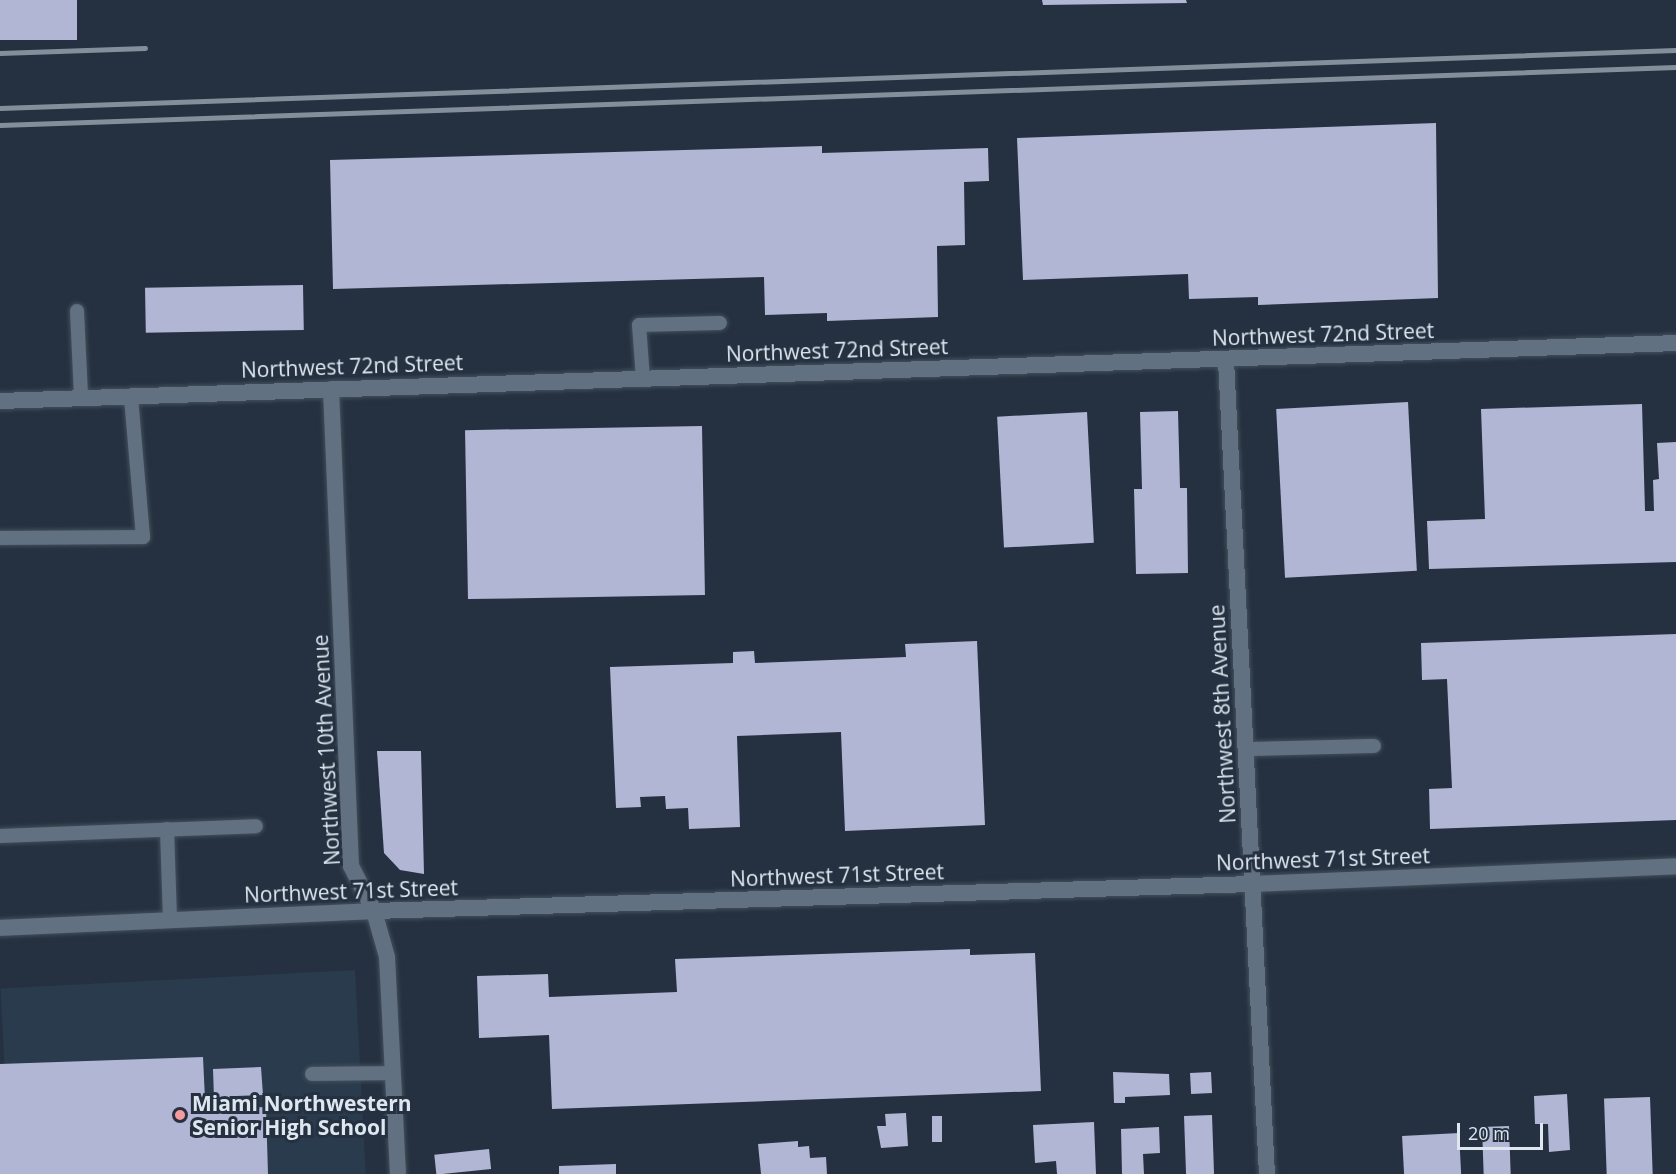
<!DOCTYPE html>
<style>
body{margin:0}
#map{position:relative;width:1676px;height:1174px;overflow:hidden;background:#253140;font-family:"Open Sans",sans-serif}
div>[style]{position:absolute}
.built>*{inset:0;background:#2a3b4e;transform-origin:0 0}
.building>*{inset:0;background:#b1b6d4;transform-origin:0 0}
.roads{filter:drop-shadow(0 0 2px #434f5b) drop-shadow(0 0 2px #434f5b)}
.service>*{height:14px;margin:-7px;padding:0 7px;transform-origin:7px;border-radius:7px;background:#627182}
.minor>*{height:16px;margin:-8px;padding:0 8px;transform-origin:8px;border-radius:8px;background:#627182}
.tertiary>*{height:16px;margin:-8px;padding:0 8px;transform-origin:8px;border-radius:8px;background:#627182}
.rail>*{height:4.5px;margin:-2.25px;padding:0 2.25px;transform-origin:2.25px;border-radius:2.25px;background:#858f9b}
.dots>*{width:16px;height:16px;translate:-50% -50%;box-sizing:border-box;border:3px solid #253140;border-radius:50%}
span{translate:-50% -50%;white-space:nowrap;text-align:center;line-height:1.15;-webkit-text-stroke:6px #253140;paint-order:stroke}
.street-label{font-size:21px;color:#dee7f0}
.poi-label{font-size:21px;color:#dee7f0;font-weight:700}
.left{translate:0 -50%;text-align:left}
.scale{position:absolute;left:1457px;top:1123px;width:86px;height:27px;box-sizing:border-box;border:3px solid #dee7f0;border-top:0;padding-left:8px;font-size:18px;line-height:21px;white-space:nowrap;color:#dee7f0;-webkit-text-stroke:4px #253140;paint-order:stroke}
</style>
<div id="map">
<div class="built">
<div style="left:355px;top:970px;width:204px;height:355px;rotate:87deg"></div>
</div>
<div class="building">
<div style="left:0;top:0;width:77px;height:40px"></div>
<div style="clip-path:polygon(1042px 0,1186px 0,1187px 3px,1043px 5px)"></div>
<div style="clip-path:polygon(1436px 123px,1438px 298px,1258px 305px,1258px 297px,1189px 299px,1188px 274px,1023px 280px,1017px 138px)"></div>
<div style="clip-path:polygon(822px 146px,822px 153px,988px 148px,989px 181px,964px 182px,965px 245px,937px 246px,938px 317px,827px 321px,827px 313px,765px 315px,764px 277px,333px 289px,330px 160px)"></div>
<div style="left:303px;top:285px;width:45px;height:158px;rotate:89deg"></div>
<div style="left:1408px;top:402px;width:169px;height:132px;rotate:87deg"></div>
<div style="clip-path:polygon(1642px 404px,1645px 511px,1654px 511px,1653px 480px,1659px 479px,1657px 443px,1676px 442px,1676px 562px,1429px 569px,1427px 521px,1485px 519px,1481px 409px)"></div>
<div style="clip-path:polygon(1178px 411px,1180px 488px,1187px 488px,1188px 573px,1136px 574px,1134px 489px,1142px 489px,1140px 412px)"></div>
<div style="left:1087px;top:412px;width:131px;height:90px;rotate:87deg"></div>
<div style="left:702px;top:426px;width:169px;height:237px;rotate:89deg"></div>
<div style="clip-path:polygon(1676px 634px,1676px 820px,1430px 829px,1429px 789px,1452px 788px,1447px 679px,1422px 680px,1421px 643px)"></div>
<div style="clip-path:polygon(977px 641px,985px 825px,845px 831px,841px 732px,737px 736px,740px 827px,689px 829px,688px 808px,666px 809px,665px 796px,640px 797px,641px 807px,616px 808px,610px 667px,733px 663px,733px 652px,754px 651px,755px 663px,906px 657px,905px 644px)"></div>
<div style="clip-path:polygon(377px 751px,421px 751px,424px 874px,400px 870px,384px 853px)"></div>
<div style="clip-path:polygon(970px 949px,970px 955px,1035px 953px,1041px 1091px,552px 1109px,549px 1035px,479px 1038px,477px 976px,548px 974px,549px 997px,677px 992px,675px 959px)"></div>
<div style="clip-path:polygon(203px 1057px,205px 1099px,214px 1099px,213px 1069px,261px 1067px,263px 1095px,236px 1096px,237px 1108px,266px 1107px,268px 1174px,0 1174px,0 1064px)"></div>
<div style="clip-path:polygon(1113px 1072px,1169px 1074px,1170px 1095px,1125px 1097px,1125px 1103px,1114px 1103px)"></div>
<div style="left:1211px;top:1072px;width:21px;height:21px;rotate:87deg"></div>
<div style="clip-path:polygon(1567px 1094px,1570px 1150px,1549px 1152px,1548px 1124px,1535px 1124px,1534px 1096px)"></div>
<div style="left:1650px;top:1097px;width:77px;height:46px;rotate:88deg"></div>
<div style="clip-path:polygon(906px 1113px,908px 1146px,881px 1148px,877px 1126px,886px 1126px,885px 1114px)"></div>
<div style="left:1212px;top:1115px;width:59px;height:28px;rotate:88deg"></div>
<div style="left:932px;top:1116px;width:10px;height:26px"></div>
<div style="clip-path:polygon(1094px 1122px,1096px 1174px,1057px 1174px,1056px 1161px,1035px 1163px,1033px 1125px)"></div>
<div style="left:1509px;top:1126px;width:48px;height:27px;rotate:88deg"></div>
<div style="clip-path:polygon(1159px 1127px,1160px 1153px,1143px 1154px,1144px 1174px,1122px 1174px,1121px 1129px)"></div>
<div style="left:1459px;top:1133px;width:41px;height:57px;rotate:87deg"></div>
<div style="clip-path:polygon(798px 1141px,798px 1147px,809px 1146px,810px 1158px,826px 1157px,827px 1174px,761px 1174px,758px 1144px)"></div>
<div style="left:489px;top:1149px;width:20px;height:55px;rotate:84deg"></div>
<div style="clip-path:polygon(616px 1164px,616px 1174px,559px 1174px,559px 1166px)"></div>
</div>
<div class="roads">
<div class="service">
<div style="left:77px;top:311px;width:86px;rotate:87.3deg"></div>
<div style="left:643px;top:379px;width:54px;rotate:-94.2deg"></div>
<div style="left:639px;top:325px;width:81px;rotate:-1.4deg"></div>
<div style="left:0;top:538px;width:143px;rotate:-0.4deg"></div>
<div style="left:143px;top:537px;width:142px;rotate:-94.9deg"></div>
<div style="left:1247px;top:749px;width:127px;rotate:-1.4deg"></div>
<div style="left:167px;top:829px;width:92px;rotate:88.1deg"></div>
<div style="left:0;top:836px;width:256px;rotate:-2.2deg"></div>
<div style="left:312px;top:1074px;width:81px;rotate:-0.7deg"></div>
</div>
<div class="minor">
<div style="left:1226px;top:360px;width:815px;rotate:87.12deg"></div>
<div style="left:331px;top:389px;width:477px;rotate:87.6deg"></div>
<div style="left:351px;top:866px;width:51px;rotate:62.9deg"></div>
<div style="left:0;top:401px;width:1677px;rotate:-1.98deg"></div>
</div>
<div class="tertiary">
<div style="left:374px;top:911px;width:48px;rotate:74.2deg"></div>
<div style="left:387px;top:957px;width:217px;rotate:87.1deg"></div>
<div style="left:0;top:928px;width:374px;rotate:-2.6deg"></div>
<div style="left:374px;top:911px;width:880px;rotate:-1.76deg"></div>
<div style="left:1254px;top:884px;width:422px;rotate:-2.4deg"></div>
</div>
</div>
<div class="rail">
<div style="left:0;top:53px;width:145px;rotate:-2deg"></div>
<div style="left:0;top:108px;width:1677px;rotate:-1.98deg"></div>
<div style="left:0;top:125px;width:1677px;rotate:-1.98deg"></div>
</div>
<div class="dots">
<div style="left:180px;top:1115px;background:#f59b9e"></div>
</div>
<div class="street-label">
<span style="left:1323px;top:334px;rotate:-2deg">Northwest 72nd Street</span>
<span style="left:837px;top:350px;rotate:-2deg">Northwest 72nd Street</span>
<span style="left:352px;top:366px;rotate:-2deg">Northwest 72nd Street</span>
<span style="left:1222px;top:714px;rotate:-93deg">Northwest 8th Avenue</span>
<span style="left:326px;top:750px;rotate:-93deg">Northwest 10th Avenue</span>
<span style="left:1323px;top:859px;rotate:-2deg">Northwest 71st Street</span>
<span style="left:837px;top:875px;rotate:-2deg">Northwest 71st Street</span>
<span style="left:351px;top:891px;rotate:-2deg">Northwest 71st Street</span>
</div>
<div class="poi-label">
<span class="left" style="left:192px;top:1115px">Miami Northwestern<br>Senior High School</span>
</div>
<div class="scale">20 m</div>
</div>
